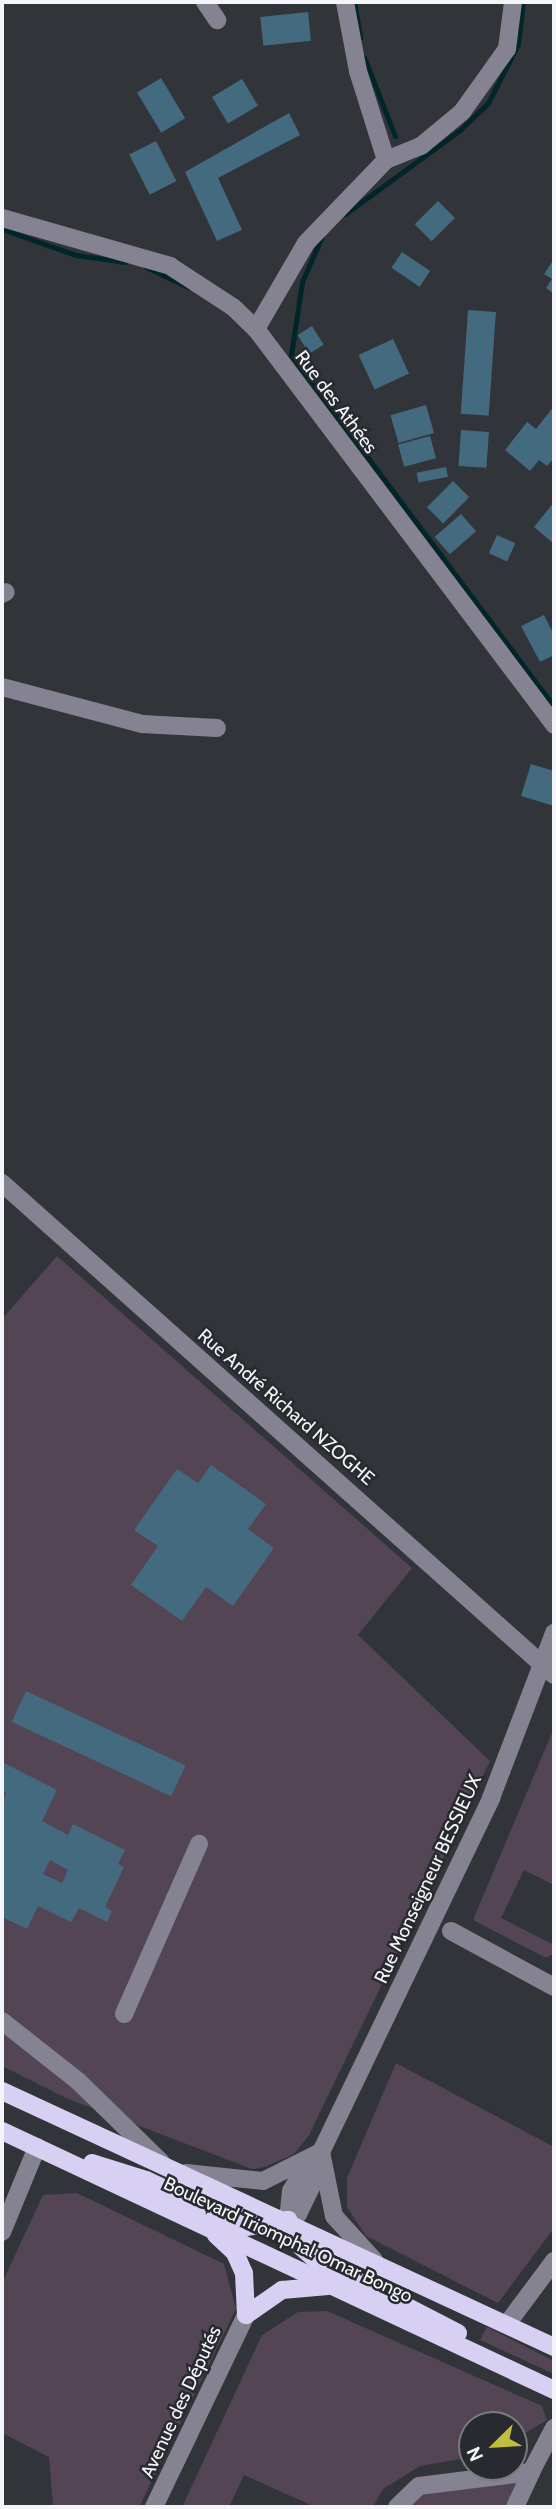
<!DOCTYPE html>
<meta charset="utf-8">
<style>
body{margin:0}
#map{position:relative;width:556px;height:2509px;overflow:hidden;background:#313438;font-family:Cabin,sans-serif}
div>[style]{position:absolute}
.green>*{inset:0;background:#544554}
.stream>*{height:5px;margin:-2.5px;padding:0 2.5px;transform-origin:2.5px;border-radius:2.5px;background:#002629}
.building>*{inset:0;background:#436a7e;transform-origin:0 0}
.minor>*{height:18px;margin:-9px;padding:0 9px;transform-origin:9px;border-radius:9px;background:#858292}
.major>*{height:18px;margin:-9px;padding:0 9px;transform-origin:9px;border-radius:9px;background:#d7d0f2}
span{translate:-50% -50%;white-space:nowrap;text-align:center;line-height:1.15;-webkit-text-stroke:5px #272a2e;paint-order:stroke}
.street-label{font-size:19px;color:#f3f5f8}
.frame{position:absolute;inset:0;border:4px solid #f3f5f8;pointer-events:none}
.north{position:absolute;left:458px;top:2411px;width:70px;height:70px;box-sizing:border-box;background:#272a2e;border:2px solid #797b7f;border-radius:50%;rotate:246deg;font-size:19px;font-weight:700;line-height:28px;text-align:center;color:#f3f5f8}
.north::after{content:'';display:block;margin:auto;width:24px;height:32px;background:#c0be40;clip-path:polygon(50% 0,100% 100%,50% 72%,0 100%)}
</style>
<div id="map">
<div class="green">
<div style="clip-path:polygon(57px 1256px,412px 1568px,358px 1635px,490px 1761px,309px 2135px,294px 2154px,265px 2167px,252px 2169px,66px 2098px,2px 2066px,2px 1319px)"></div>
<div style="clip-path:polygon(554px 1728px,554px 1885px,524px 1870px,501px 1918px,554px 1945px,554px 1953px,546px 1958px,473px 1920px)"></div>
<div style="clip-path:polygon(396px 2063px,554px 2147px,554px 2228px,498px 2303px,366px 2236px,347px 2207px,347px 2178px)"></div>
<div style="clip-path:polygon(77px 2193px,224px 2264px,236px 2309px,139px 2507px,53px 2507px,49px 2457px,2px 2433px,2px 2283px,43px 2195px)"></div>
<div style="clip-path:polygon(327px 2311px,542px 2406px,547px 2420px,514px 2440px,514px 2425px,472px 2425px,472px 2457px,420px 2466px,383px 2489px,373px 2507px,315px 2507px,244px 2475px,229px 2507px,182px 2507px,262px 2335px,298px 2312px)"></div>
<div style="clip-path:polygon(487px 2327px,554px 2361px,554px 2374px,480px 2340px)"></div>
<div style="clip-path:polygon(520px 2480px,505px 2507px,409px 2507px,416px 2496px)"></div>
</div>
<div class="stream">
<div style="left:354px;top:2px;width:36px;rotate:80deg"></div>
<div style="left:364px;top:57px;width:85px;rotate:68.6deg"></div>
<div style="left:345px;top:214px;width:142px;rotate:-36.1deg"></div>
<div style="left:460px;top:130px;width:39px;rotate:-44deg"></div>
<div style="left:488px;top:103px;width:66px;rotate:-63deg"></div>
<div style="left:518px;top:44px;width:42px;rotate:-83.2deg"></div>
<div style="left:2px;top:229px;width:78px;rotate:19.4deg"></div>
<div style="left:76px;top:255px;width:50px;rotate:8deg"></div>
<div style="left:146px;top:267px;width:47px;rotate:25.5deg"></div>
<div style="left:291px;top:355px;width:74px;rotate:-81.4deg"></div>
<div style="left:302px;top:282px;width:48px;rotate:-66.6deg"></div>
<div style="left:291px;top:355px;width:439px;rotate:53.2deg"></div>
</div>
<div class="building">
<div style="left:308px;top:12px;width:29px;height:48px;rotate:84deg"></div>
<div style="left:161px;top:78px;width:47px;height:28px;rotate:59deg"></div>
<div style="left:242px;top:79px;width:31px;height:35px;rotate:59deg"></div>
<div style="clip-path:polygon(289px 113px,300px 135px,218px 178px,242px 230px,217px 241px,185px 172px)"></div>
<div style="left:156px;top:141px;width:45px;height:30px;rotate:63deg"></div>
<div style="left:438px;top:201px;width:24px;height:33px;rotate:45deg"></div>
<div style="left:402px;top:252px;width:34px;height:19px;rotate:34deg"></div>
<div style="clip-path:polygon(554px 259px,554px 294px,546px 288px,552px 279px,544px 274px)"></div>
<div style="left:468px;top:310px;width:28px;height:104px;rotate:4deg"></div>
<div style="left:312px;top:326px;width:22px;height:17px;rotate:58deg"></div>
<div style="left:393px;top:339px;width:38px;height:38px;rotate:65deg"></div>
<div style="left:426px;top:405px;width:29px;height:37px;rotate:74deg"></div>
<div style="clip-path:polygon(554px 406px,554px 458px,547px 466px,539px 460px,530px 471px,505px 450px,527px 422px,536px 429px)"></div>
<div style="left:461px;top:430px;width:28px;height:36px;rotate:4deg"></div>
<div style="left:430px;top:436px;width:23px;height:33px;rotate:75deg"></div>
<div style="left:446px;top:467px;width:10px;height:30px;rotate:79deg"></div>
<div style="left:453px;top:481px;width:23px;height:37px;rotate:45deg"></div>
<div style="clip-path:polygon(554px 502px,554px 544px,534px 527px)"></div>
<div style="left:461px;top:514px;width:23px;height:35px;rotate:49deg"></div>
<div style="left:497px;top:535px;width:20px;height:20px;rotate:24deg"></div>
<div style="clip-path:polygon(544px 615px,554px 635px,554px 655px,540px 662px,521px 626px)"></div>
<div style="clip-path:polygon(531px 764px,554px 771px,554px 806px,521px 796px)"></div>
<div style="clip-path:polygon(211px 1465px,266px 1504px,248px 1529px,274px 1548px,233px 1606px,206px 1587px,182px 1621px,131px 1585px,158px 1546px,134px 1530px,177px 1469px,198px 1483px)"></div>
<div style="left:26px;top:1691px;width:176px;height:34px;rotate:25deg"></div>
<div style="clip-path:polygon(evenodd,2px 1762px,57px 1790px,42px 1821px,68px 1835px,73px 1824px,125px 1850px,118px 1864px,124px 1867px,105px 1907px,112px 1911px,107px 1922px,79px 1908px,71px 1922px,38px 1906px,27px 1929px,2px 1917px,2px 1803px,6px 1793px,2px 1790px,2px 1762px,50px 1860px,68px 1870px,62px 1883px,43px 1874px,50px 1860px)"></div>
</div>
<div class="minor">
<div style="left:205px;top:2px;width:22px;rotate:56deg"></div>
<div style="left:386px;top:160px;width:38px;rotate:-22deg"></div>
<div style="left:421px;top:146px;width:53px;rotate:-39.7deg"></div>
<div style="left:462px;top:112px;width:77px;rotate:-54.5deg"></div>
<div style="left:507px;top:49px;width:47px;rotate:-82.7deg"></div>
<div style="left:2px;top:218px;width:175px;rotate:15.9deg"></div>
<div style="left:170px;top:266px;width:75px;rotate:33.1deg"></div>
<div style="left:233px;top:307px;width:32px;rotate:44deg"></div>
<div style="left:256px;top:329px;width:496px;rotate:53deg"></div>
<div style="left:256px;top:329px;width:99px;rotate:-59.8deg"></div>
<div style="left:306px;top:243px;width:115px;rotate:-46.1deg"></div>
<div style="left:386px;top:160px;width:93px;rotate:-107.5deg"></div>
<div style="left:358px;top:71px;width:70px;rotate:-100.7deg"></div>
<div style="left:2px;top:594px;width:4px;rotate:-27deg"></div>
<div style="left:2px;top:687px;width:145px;rotate:14.8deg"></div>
<div style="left:142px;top:724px;width:75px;rotate:3.1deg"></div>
<div style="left:2px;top:1183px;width:739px;rotate:41.71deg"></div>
<div style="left:451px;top:1931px;width:117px;rotate:28.5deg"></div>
<div style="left:124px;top:2014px;width:186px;rotate:-66.2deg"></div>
<div style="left:2px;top:2021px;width:97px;rotate:38.3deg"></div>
<div style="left:78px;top:2081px;width:116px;rotate:44.3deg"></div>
<div style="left:309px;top:2160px;width:36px;rotate:120deg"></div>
<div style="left:291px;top:2191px;width:29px;rotate:96deg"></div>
<div style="left:288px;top:2220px;width:12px;rotate:-31deg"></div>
<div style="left:298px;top:2214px;width:52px;rotate:-63.9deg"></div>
<div style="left:186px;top:2173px;width:77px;rotate:5.9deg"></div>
<div style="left:263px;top:2181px;width:65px;rotate:-26.6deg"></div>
<div style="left:2px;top:2232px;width:92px;rotate:-67.6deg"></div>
<div style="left:374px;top:2260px;width:59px;rotate:-132.3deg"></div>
<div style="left:334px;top:2216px;width:65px;rotate:-101.5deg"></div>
<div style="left:321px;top:2152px;width:393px;rotate:-64.3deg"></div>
<div style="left:491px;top:1798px;width:177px;rotate:-69.1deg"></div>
<div style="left:507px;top:2324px;width:79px;rotate:-53.3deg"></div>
<div style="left:154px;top:2507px;width:213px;rotate:-64.4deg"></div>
<div style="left:397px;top:2507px;width:30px;rotate:-44deg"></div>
<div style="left:419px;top:2486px;width:113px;rotate:-7.1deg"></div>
<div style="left:531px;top:2472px;width:50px;rotate:-62.4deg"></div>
<div style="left:515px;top:2507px;width:38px;rotate:-65deg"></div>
</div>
<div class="major">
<div style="left:2px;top:2091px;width:608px;rotate:24.88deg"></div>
<div style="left:2px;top:2131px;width:610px;rotate:25.14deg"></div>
<div style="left:92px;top:2163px;width:57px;rotate:17.5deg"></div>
<div style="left:146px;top:2180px;width:110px;rotate:25.2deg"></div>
<div style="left:246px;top:2227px;width:43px;rotate:-9.5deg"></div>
<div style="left:288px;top:2220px;width:29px;rotate:65deg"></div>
<div style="left:300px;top:2246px;width:20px;rotate:41deg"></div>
<div style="left:315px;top:2259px;width:161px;rotate:27.4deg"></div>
<div style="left:216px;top:2235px;width:26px;rotate:43deg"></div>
<div style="left:235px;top:2253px;width:22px;rotate:66deg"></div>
<div style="left:244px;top:2273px;width:42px;rotate:87.3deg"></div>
<div style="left:246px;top:2315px;width:44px;rotate:-34.8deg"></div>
<div style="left:282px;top:2290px;width:46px;rotate:-5deg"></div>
</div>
<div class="street-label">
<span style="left:336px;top:402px;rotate:53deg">Rue des Athées</span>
<span style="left:286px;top:1407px;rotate:41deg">Rue André Richard NZOGHE</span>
<span style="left:428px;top:1879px;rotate:-65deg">Rue Monseigneur BESSIEUX</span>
<span style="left:288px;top:2240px;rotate:25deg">Boulevard Triomphal Omar Bongo</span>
<span style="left:181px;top:2402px;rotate:-65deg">Avenue des Députés</span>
</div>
<div class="frame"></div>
<div class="north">N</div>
</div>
